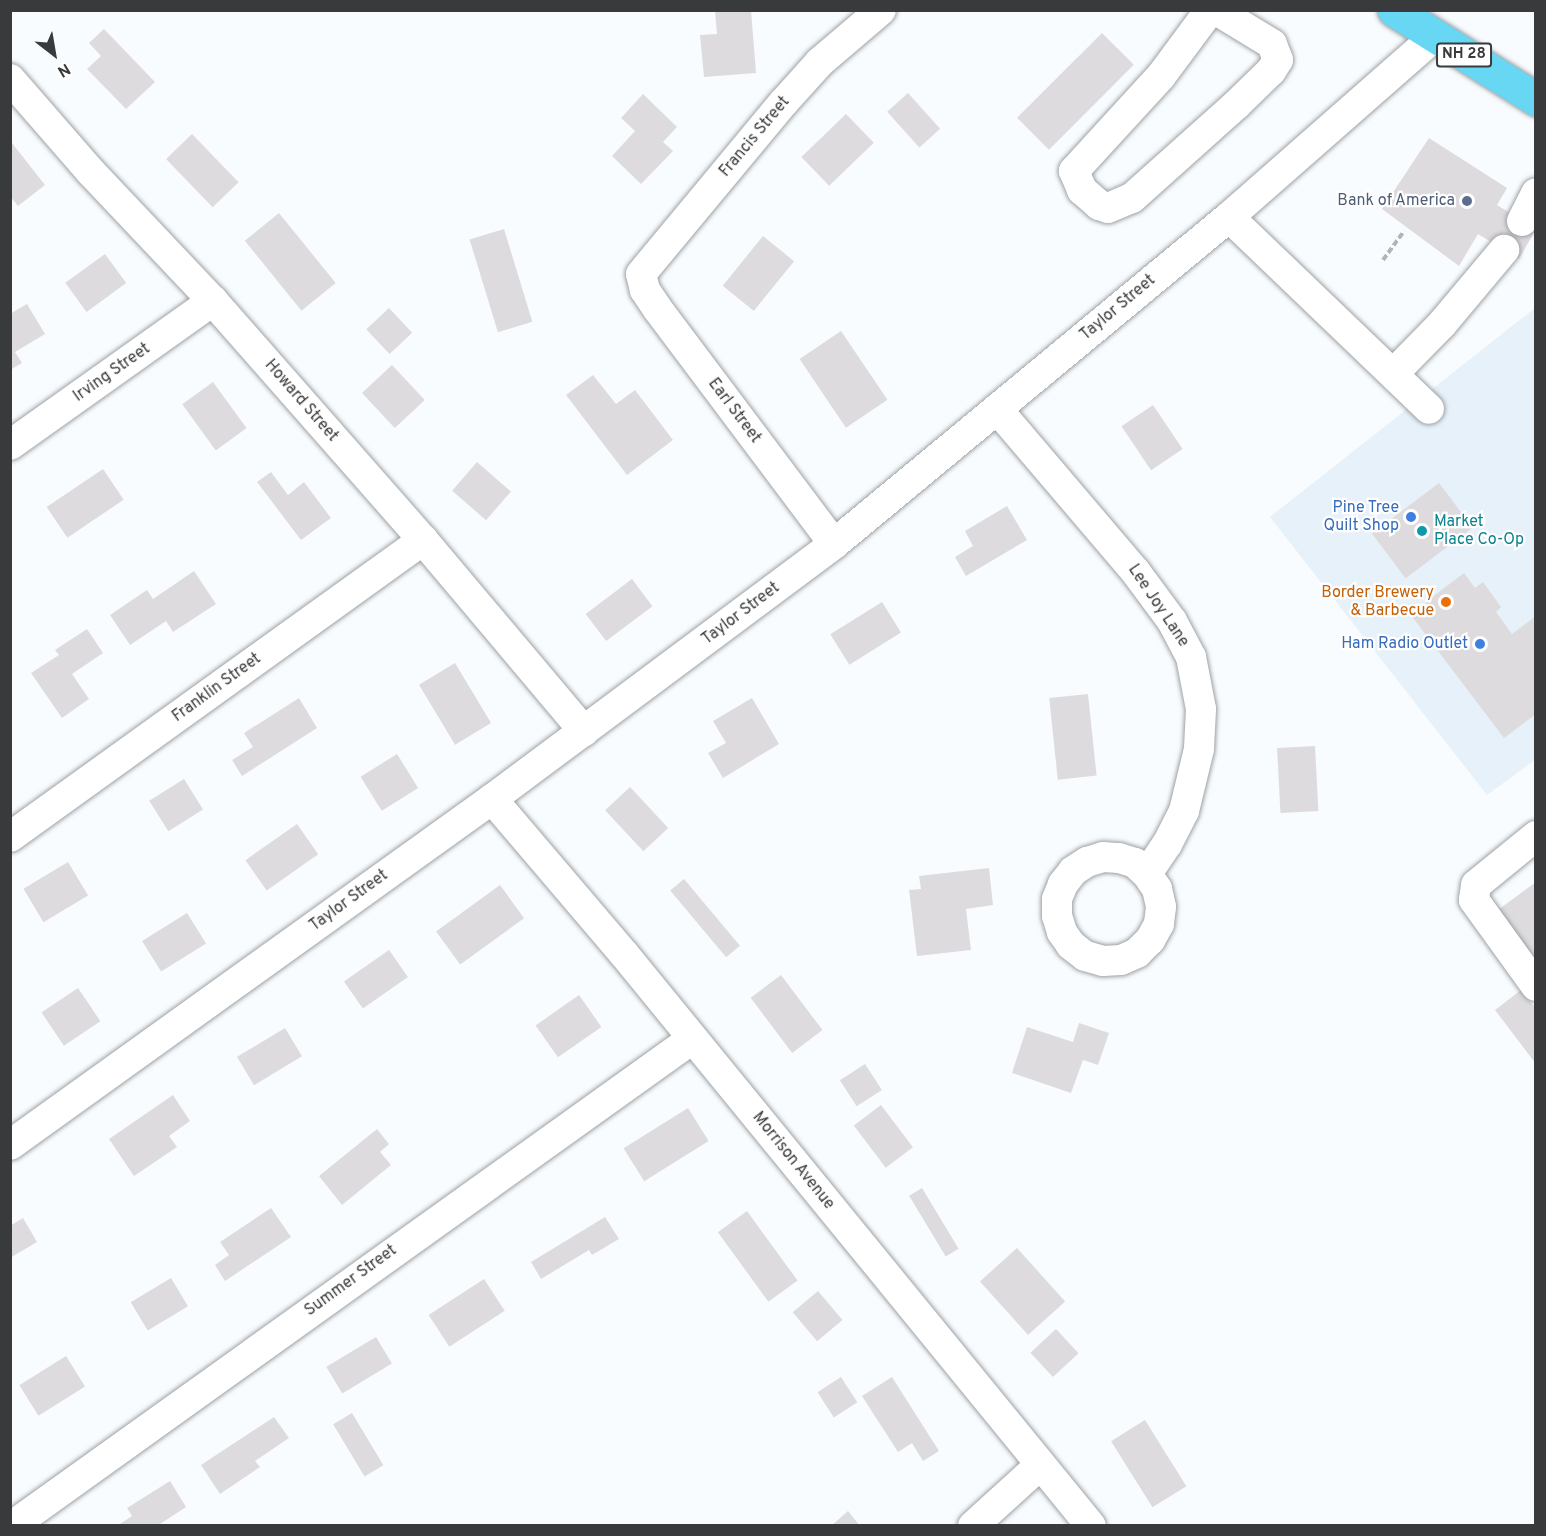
<!DOCTYPE html>
<style>
body{margin:0}
#map{position:relative;width:1546px;height:1536px;overflow:hidden;background:#f8fcff;font-family:Overpass,sans-serif}
div>[style]{position:absolute}
.built>*{inset:0;background:#e6f1f9}
.building>*{inset:0;background:#dedbdf;transform-origin:0 0}
.path>*{height:4px;margin-top:-2px;transform-origin:0;background:repeating-linear-gradient(90deg,#b1b5b7 0 6px,transparent 0 9px)}
.roads{filter:drop-shadow(0 0 2px #9ea2a5) drop-shadow(0 0 2px #9ea2a5)}
.minor>*{height:30px;margin:-15px;padding:0 15px;transform-origin:15px;border-radius:15px;background:#fff}
.major>*{height:33px;margin:-16.5px;padding:0 16.5px;transform-origin:16.5px;border-radius:16.5px;background:#67d7f4}
.dots>*{width:16px;height:16px;translate:-50% -50%;box-sizing:border-box;border:3px solid #fff;border-radius:50%}
span{translate:-50% -50%;white-space:nowrap;text-align:center;line-height:1.15;-webkit-text-stroke:4.5px #fff;paint-order:stroke}
.shield-label span{padding:2px 4px;background:#fff;border:2px solid;border-radius:4px;-webkit-text-stroke-width:0}
.shield-label{font-size:15px;color:#383a3b;font-weight:700}
.street-label{font-size:16px;color:#383a3b}
.service-label{font-size:16px;color:#4e5e75}
.right{translate:-100% -50%;text-align:right}
.shop-label{font-size:16px;color:#366cbe}
.culture-label{font-size:16px;color:#0d838f}
.left{translate:0 -50%;text-align:left}
.food-label{font-size:16px;color:#c56008}
.frame{position:absolute;inset:0;border:12px solid #383a3b;pointer-events:none}
.north{position:absolute;left:24px;top:24px;width:60px;height:60px;-webkit-text-stroke:4px #fff;paint-order:stroke;rotate:149deg;font-size:16px;font-weight:700;line-height:24px;text-align:center;color:#383a3b}
.north::after{content:'';display:block;margin:auto;width:21px;height:27px;background:#383a3b;clip-path:polygon(50% 0,100% 100%,50% 72%,0 100%)}
</style>
<div id="map">
<div class="built">
<div style="clip-path:polygon(1535px 308px,1535px 760px,1487px 795px,1270px 517px)"></div>
</div>
<div class="building">
<div style="clip-path:polygon(751px 10px,756px 73px,704px 77px,700px 35px,717px 34px,715px 11px)"></div>
<div style="clip-path:polygon(104px 29px,155px 82px,126px 109px,87px 69px,101px 56px,89px 43px)"></div>
<div style="left:1102px;top:33px;width:45px;height:120px;rotate:45deg"></div>
<div style="left:908px;top:93px;width:48px;height:28px;rotate:48deg"></div>
<div style="clip-path:polygon(643px 94px,677px 127px,663px 142px,673px 151px,641px 184px,612px 156px,635px 131px,621px 118px)"></div>
<div style="left:846px;top:114px;width:40px;height:62px;rotate:46deg"></div>
<div style="left:192px;top:134px;width:67px;height:36px;rotate:46deg"></div>
<div style="clip-path:polygon(1429px 138px,1507px 188px,1497px 205px,1536px 229px,1519px 259px,1478px 234px,1459px 266px,1382px 209px)"></div>
<div style="clip-path:polygon(12px 143px,45px 185px,18px 206px,10px 196px)"></div>
<div style="left:279px;top:213px;width:90px;height:44px;rotate:51deg"></div>
<div style="left:504px;top:229px;width:97px;height:36px;rotate:73deg"></div>
<div style="left:763px;top:236px;width:40px;height:64px;rotate:39deg"></div>
<div style="left:105px;top:254px;width:36px;height:49px;rotate:54deg"></div>
<div style="clip-path:polygon(27px 304px,45px 334px,15px 352px,22px 363px,10px 370px,10px 314px)"></div>
<div style="left:389px;top:308px;width:34px;height:31px;rotate:47deg"></div>
<div style="left:841px;top:331px;width:83px;height:50px;rotate:56deg"></div>
<div style="left:392px;top:365px;width:48px;height:41px;rotate:47deg"></div>
<div style="clip-path:polygon(593px 375px,616px 404px,635px 390px,673px 440px,627px 475px,566px 395px)"></div>
<div style="left:213px;top:382px;width:57px;height:38px;rotate:54deg"></div>
<div style="left:1153px;top:405px;width:53px;height:38px;rotate:56deg"></div>
<div style="left:477px;top:462px;width:45px;height:38px;rotate:41deg"></div>
<div style="left:103px;top:469px;width:37px;height:68px;rotate:56deg"></div>
<div style="clip-path:polygon(271px 472px,288px 495px,304px 482px,331px 518px,301px 540px,257px 482px)"></div>
<div style="left:1439px;top:483px;width:56px;height:84px;rotate:53deg"></div>
<div style="clip-path:polygon(1007px 506px,1027px 540px,966px 576px,955px 557px,973px 546px,965px 531px)"></div>
<div style="clip-path:polygon(194px 571px,216px 604px,173px 632px,166px 621px,130px 645px,110px 615px,147px 590px,153px 599px)"></div>
<div style="clip-path:polygon(1464px 573px,1475px 588px,1483px 582px,1501px 607px,1496px 612px,1512px 634px,1536px 616px,1536px 714px,1504px 738px,1410px 614px)"></div>
<div style="left:632px;top:579px;width:34px;height:58px;rotate:53deg"></div>
<div style="left:882px;top:602px;width:36px;height:61px;rotate:58deg"></div>
<div style="clip-path:polygon(87px 629px,103px 653px,72px 674px,89px 699px,62px 718px,31px 673px,59px 655px,55px 650px)"></div>
<div style="left:455px;top:663px;width:70px;height:42px;rotate:59deg"></div>
<div style="left:1088px;top:694px;width:82px;height:39px;rotate:84deg"></div>
<div style="clip-path:polygon(299px 698px,317px 728px,242px 776px,232px 760px,253px 747px,244px 733px)"></div>
<div style="clip-path:polygon(752px 698px,779px 744px,723px 778px,708px 753px,726px 743px,713px 721px)"></div>
<div style="left:1315px;top:746px;width:65px;height:38px;rotate:87deg"></div>
<div style="left:397px;top:754px;width:40px;height:43px;rotate:58deg"></div>
<div style="left:184px;top:779px;width:36px;height:41px;rotate:58deg"></div>
<div style="left:630px;top:787px;width:56px;height:34px;rotate:47deg"></div>
<div style="left:297px;top:824px;width:37px;height:63px;rotate:55deg"></div>
<div style="left:68px;top:862px;width:39px;height:52px;rotate:59deg"></div>
<div style="clip-path:polygon(989px 868px,993px 905px,966px 909px,971px 950px,917px 956px,909px 890px,921px 889px,919px 876px)"></div>
<div style="left:684px;top:879px;width:87px;height:18px;rotate:50deg"></div>
<div style="clip-path:polygon(1536px 882px,1536px 960px,1498px 910px)"></div>
<div style="left:500px;top:885px;width:41px;height:79px;rotate:54deg"></div>
<div style="left:187px;top:913px;width:36px;height:53px;rotate:58deg"></div>
<div style="left:389px;top:950px;width:33px;height:55px;rotate:55deg"></div>
<div style="left:781px;top:975px;width:69px;height:38px;rotate:53deg"></div>
<div style="left:78px;top:988px;width:40px;height:44px;rotate:56deg"></div>
<div style="clip-path:polygon(1521px 990px,1536px 1009px,1536px 1064px,1495px 1010px)"></div>
<div style="left:579px;top:995px;width:39px;height:53px;rotate:55deg"></div>
<div style="clip-path:polygon(1079px 1023px,1109px 1033px,1098px 1065px,1083px 1060px,1071px 1093px,1012px 1073px,1027px 1027px,1073px 1042px)"></div>
<div style="left:285px;top:1028px;width:33px;height:56px;rotate:59deg"></div>
<div style="left:865px;top:1064px;width:31px;height:30px;rotate:57deg"></div>
<div style="clip-path:polygon(173px 1095px,190px 1121px,169px 1136px,177px 1147px,134px 1176px,109px 1139px)"></div>
<div style="left:881px;top:1105px;width:53px;height:34px;rotate:53deg"></div>
<div style="left:688px;top:1108px;width:39px;height:76px;rotate:58deg"></div>
<div style="clip-path:polygon(377px 1129px,389px 1144px,380px 1152px,391px 1165px,342px 1205px,319px 1176px)"></div>
<div style="left:922px;top:1188px;width:71px;height:15px;rotate:59deg"></div>
<div style="clip-path:polygon(271px 1208px,291px 1237px,225px 1281px,215px 1265px,229px 1255px,220px 1242px)"></div>
<div style="left:747px;top:1211px;width:86px;height:36px;rotate:54deg"></div>
<div style="clip-path:polygon(605px 1217px,619px 1239px,592px 1255px,589px 1250px,541px 1279px,531px 1262px)"></div>
<div style="clip-path:polygon(23px 1218px,37px 1242px,10px 1258px,10px 1226px)"></div>
<div style="left:1017px;top:1248px;width:72px;height:50px;rotate:48deg"></div>
<div style="left:171px;top:1278px;width:33px;height:47px;rotate:59deg"></div>
<div style="left:484px;top:1279px;width:38px;height:66px;rotate:57deg"></div>
<div style="left:818px;top:1291px;width:38px;height:33px;rotate:50deg"></div>
<div style="left:1056px;top:1329px;width:33px;height:35px;rotate:47deg"></div>
<div style="left:376px;top:1337px;width:31px;height:58px;rotate:59deg"></div>
<div style="left:66px;top:1356px;width:36px;height:55px;rotate:58deg"></div>
<div style="left:841px;top:1377px;width:30px;height:28px;rotate:57deg"></div>
<div style="clip-path:polygon(892px 1377px,939px 1451px,923px 1461px,912px 1443px,898px 1452px,862px 1396px)"></div>
<div style="left:352px;top:1413px;width:61px;height:22px;rotate:59deg"></div>
<div style="clip-path:polygon(274px 1417px,289px 1438px,255px 1461px,260px 1467px,220px 1494px,201px 1465px)"></div>
<div style="left:1145px;top:1420px;width:78px;height:40px;rotate:58deg"></div>
<div style="clip-path:polygon(170px 1481px,186px 1507px,157px 1526px,117px 1526px,132px 1516px,127px 1508px)"></div>
<div style="clip-path:polygon(848px 1511px,860px 1526px,831px 1526px)"></div>
</div>
<div class="path">
<div style="left:1383px;top:260px;width:36px;rotate:-54deg"></div>
</div>
<div class="roads">
<div class="minor">
<div style="left:1210px;top:10px;width:82px;rotate:126.6deg"></div>
<div style="left:1161px;top:76px;width:129px;rotate:132.5deg"></div>
<div style="left:1074px;top:171px;width:21px;rotate:67deg"></div>
<div style="left:1082px;top:190px;width:23px;rotate:41deg"></div>
<div style="left:1099px;top:205px;width:9px;rotate:18deg"></div>
<div style="left:1108px;top:208px;width:26px;rotate:-23deg"></div>
<div style="left:1132px;top:198px;width:140px;rotate:-41.8deg"></div>
<div style="left:1236px;top:105px;width:49px;rotate:-44.2deg"></div>
<div style="left:1271px;top:71px;width:13px;rotate:-58deg"></div>
<div style="left:1278px;top:60px;width:17px;rotate:-111deg"></div>
<div style="left:1272px;top:44px;width:66px;rotate:-148.7deg"></div>
<div style="left:10px;top:79px;width:122px;rotate:49deg"></div>
<div style="left:90px;top:171px;width:179px;rotate:46.6deg"></div>
<div style="left:213px;top:301px;width:318px;rotate:48.7deg"></div>
<div style="left:423px;top:540px;width:250px;rotate:49.9deg"></div>
<div style="left:1229px;top:217px;width:277px;rotate:43.8deg"></div>
<div style="left:1522px;top:221px;width:31px;rotate:-63deg"></div>
<div style="left:1394px;top:373px;width:69px;rotate:-45.6deg"></div>
<div style="left:1442px;top:324px;width:97px;rotate:-50deg"></div>
<div style="left:997px;top:409px;width:213px;rotate:49.6deg"></div>
<div style="left:1135px;top:571px;width:62px;rotate:53.5deg"></div>
<div style="left:1172px;top:621px;width:41px;rotate:62.2deg"></div>
<div style="left:1191px;top:657px;width:53px;rotate:79.1deg"></div>
<div style="left:1201px;top:709px;width:40px;rotate:92.9deg"></div>
<div style="left:1199px;top:749px;width:64px;rotate:103.6deg"></div>
<div style="left:1184px;top:811px;width:37px;rotate:117deg"></div>
<div style="left:1167px;top:844px;width:36px;rotate:124deg"></div>
<div style="left:1147px;top:874px;width:18px;rotate:56deg"></div>
<div style="left:1157px;top:889px;width:18px;rotate:77deg"></div>
<div style="left:1161px;top:907px;width:17px;rotate:97deg"></div>
<div style="left:1159px;top:924px;width:18px;rotate:119deg"></div>
<div style="left:1150px;top:940px;width:18px;rotate:135deg"></div>
<div style="left:1137px;top:953px;width:17px;rotate:156deg"></div>
<div style="left:1121px;top:960px;width:18px;rotate:177deg"></div>
<div style="left:1103px;top:961px;width:19px;rotate:-164deg"></div>
<div style="left:1085px;top:956px;width:18px;rotate:-142deg"></div>
<div style="left:1071px;top:945px;width:16px;rotate:-125deg"></div>
<div style="left:1062px;top:932px;width:17px;rotate:-107deg"></div>
<div style="left:1057px;top:916px;width:17px;rotate:-90deg"></div>
<div style="left:1057px;top:899px;width:16px;rotate:-68deg"></div>
<div style="left:1063px;top:884px;width:16px;rotate:-52deg"></div>
<div style="left:1073px;top:871px;width:17px;rotate:-33deg"></div>
<div style="left:1087px;top:862px;width:17px;rotate:-17deg"></div>
<div style="left:1103px;top:857px;width:16px;rotate:4deg"></div>
<div style="left:1119px;top:858px;width:17px;rotate:17deg"></div>
<div style="left:1135px;top:863px;width:16px;rotate:43deg"></div>
<div style="left:10px;top:445px;width:249px;rotate:-35.4deg"></div>
<div style="left:834px;top:544px;width:295px;rotate:-126.9deg"></div>
<div style="left:657px;top:308px;width:22px;rotate:-124deg"></div>
<div style="left:645px;top:290px;width:16px;rotate:-104deg"></div>
<div style="left:641px;top:274px;width:224px;rotate:-50.3deg"></div>
<div style="left:784px;top:102px;width:54px;rotate:-48deg"></div>
<div style="left:820px;top:62px;width:80px;rotate:-40.4deg"></div>
<div style="left:492px;top:799px;width:204px;rotate:49.6deg"></div>
<div style="left:624px;top:954px;width:738px;rotate:50.77deg"></div>
<div style="left:1536px;top:836px;width:77px;rotate:140.8deg"></div>
<div style="left:1476px;top:885px;width:15px;rotate:98deg"></div>
<div style="left:1474px;top:900px;width:106px;rotate:54.2deg"></div>
<div style="left:10px;top:837px;width:509px;rotate:-35.72deg"></div>
<div style="left:10px;top:1145px;width:593px;rotate:-35.67deg"></div>
<div style="left:492px;top:799px;width:427px;rotate:-36.7deg"></div>
<div style="left:834px;top:544px;width:513px;rotate:-39.62deg"></div>
<div style="left:1229px;top:217px;width:274px;rotate:-41.3deg"></div>
<div style="left:12px;top:1526px;width:836px;rotate:-35.61deg"></div>
<div style="left:973px;top:1526px;width:91px;rotate:-42.3deg"></div>
</div>
<div class="major">
<div style="left:1394px;top:10px;width:168px;rotate:32.1deg"></div>
</div>
</div>
<div class="dots">
<div style="left:1467px;top:201px;background:#5c6f8a"></div>
<div style="left:1411px;top:517px;background:#3f7fe0"></div>
<div style="left:1422px;top:531px;background:#0f9aa8"></div>
<div style="left:1446px;top:602px;background:#e8710a"></div>
<div style="left:1480px;top:644px;background:#3f7fe0"></div>
</div>
<div class="shield-label">
<span style="left:1464px;top:55px">NH 28</span>
</div>
<div class="street-label">
<span style="left:755px;top:137px;rotate:-50deg">Francis Street</span>
<span style="left:1118px;top:308px;rotate:-40deg">Taylor Street</span>
<span style="left:112px;top:373px;rotate:-35deg">Irving Street</span>
<span style="left:301px;top:401px;rotate:49deg">Howard Street</span>
<span style="left:734px;top:411px;rotate:53deg">Earl Street</span>
<span style="left:1158px;top:606px;rotate:56deg">Lee Joy Lane</span>
<span style="left:741px;top:614px;rotate:-37deg">Taylor Street</span>
<span style="left:217px;top:688px;rotate:-36deg">Franklin Street</span>
<span style="left:349px;top:901px;rotate:-36deg">Taylor Street</span>
<span style="left:793px;top:1161px;rotate:51deg">Morrison Avenue</span>
<span style="left:351px;top:1281px;rotate:-36deg">Summer Street</span>
</div>
<div class="service-label">
<span class="right" style="left:1455px;top:201px">Bank of America</span>
</div>
<div class="shop-label">
<span class="right" style="left:1399px;top:517px">Pine Tree<br>Quilt Shop</span>
<span class="right" style="left:1468px;top:644px">Ham Radio Outlet</span>
</div>
<div class="culture-label">
<span class="left" style="left:1434px;top:531px">Market<br>Place Co-Op</span>
</div>
<div class="food-label">
<span class="right" style="left:1434px;top:602px">Border Brewery<br>&amp; Barbecue</span>
</div>
<div class="frame"></div>
<div class="north">N</div>
</div>
